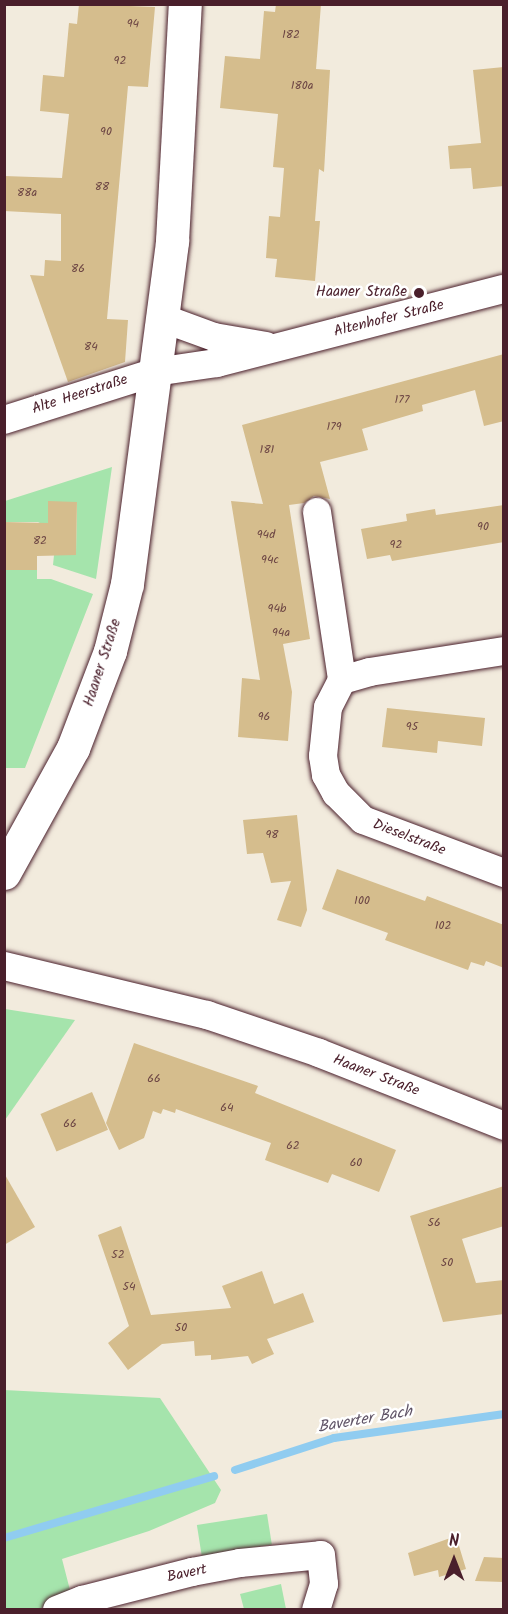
<!DOCTYPE html>
<meta charset="utf-8">
<style>
body{margin:0}
#map{position:relative;width:508px;height:1614px;overflow:hidden;background:#f2ebdd;font-family:Kalam,sans-serif}
div>[style]{position:absolute}
.green>*{inset:0;background:#a5e4ac;transform-origin:0 0}
.stream>*{height:8px;margin:-4px;padding:0 4px;transform-origin:4px;border-radius:4px;background:#90ccf0}
.building>*{inset:0;background:#d5bd8d;transform-origin:0 0}
.roads{filter:drop-shadow(0 0 2px #4a1f2b) drop-shadow(0 0 2px #4a1f2b)}
.minor>*{height:28px;margin:-14px;padding:0 14px;transform-origin:14px;border-radius:14px;background:#fff}
.major>*{height:33px;margin:-16.5px;padding:0 16.5px;transform-origin:16.5px;border-radius:16.5px;background:#fff}
.dots>*{width:16px;height:16px;translate:-50% -50%;box-sizing:border-box;border:3px solid #fff;border-radius:50%}
span{translate:-50% -50%;white-space:nowrap;text-align:center;line-height:1.15;-webkit-text-stroke:5px #fff;paint-order:stroke}
.number-label{font-size:12px;color:#6d4644}
.number-label span{-webkit-text-stroke-width:0}
.poi-label{font-size:15px;color:#4a1f2b}
.right{translate:-100% -50%;text-align:right}
.street-label{font-size:15px;color:#4a1f2b}
.water-label{font-size:16px;color:#5f5366;font-style:italic}
.frame{position:absolute;inset:0;border:6px solid #4a1f2b;pointer-events:none}
.north{position:absolute;left:424px;top:1530px;width:60px;height:60px;-webkit-text-stroke:4px #fff;paint-order:stroke;rotate:0deg;font-size:16px;font-weight:700;line-height:24px;text-align:center;color:#4a1f2b}
.north::after{content:'';display:block;margin:auto;width:21px;height:27px;background:#4a1f2b;clip-path:polygon(50% 0,100% 100%,50% 72%,0 100%)}
</style>
<div id="map">
<div class="green">
<div style="clip-path:polygon(112px 467px,96px 579px,53px 565px,54px 555px,76px 554px,77px 502px,48px 502px,48px 527px,38px 522px,5px 522px,5px 501px)"></div>
<div style="clip-path:polygon(5px 570px,37px 570px,37px 579px,51px 579px,93px 594px,25px 768px,5px 768px)"></div>
<div style="clip-path:polygon(5px 1009px,75px 1020px,5px 1120px,4px 1009px)"></div>
<div style="clip-path:polygon(4px 1390px,160px 1398px,221px 1490px,215px 1503px,149px 1531px,62px 1559px,71px 1594px,39px 1609px,5px 1609px)"></div>
<div style="left:267px;top:1514px;width:31px;height:71px;rotate:81deg"></div>
<div style="clip-path:polygon(281px 1584px,286px 1609px,244px 1609px,240px 1594px)"></div>
</div>
<div class="stream">
<div style="left:235px;top:1470px;width:104px;rotate:-17.9deg"></div>
<div style="left:334px;top:1438px;width:172px;rotate:-8deg"></div>
<div style="left:4px;top:1538px;width:219px;rotate:-16.4deg"></div>
</div>
<div class="building">
<div style="clip-path:polygon(79px 4px,155px 7px,148px 87px,128px 86px,107px 319px,128px 320px,125px 362px,68px 382px,30px 275px,44px 276px,45px 260px,61px 261px,61px 214px,4px 211px,4px 176px,62px 178px,69px 114px,40px 111px,43px 75px,64px 77px,69px 23px,77px 24px)"></div>
<div style="clip-path:polygon(276px 4px,321px 4px,316px 69px,330px 70px,324px 172px,319px 169px,315px 221px,320px 221px,315px 281px,275px 277px,277px 259px,266px 258px,269px 216px,280px 217px,284px 168px,273px 167px,278px 114px,220px 108px,225px 56px,260px 59px,264px 11px,275px 12px)"></div>
<div style="clip-path:polygon(504px 67px,504px 186px,473px 189px,471px 168px,450px 169px,448px 146px,481px 143px,473px 70px)"></div>
<div style="clip-path:polygon(504px 354px,504px 421px,484px 426px,475px 390px,422px 405px,423px 411px,362px 429px,368px 450px,320px 462px,330px 499px,314px 496px,304px 503px,289px 505px,310px 639px,283px 644px,292px 692px,288px 741px,238px 737px,242px 678px,260px 680px,231px 501px,263px 504px,242px 425px)"></div>
<div style="clip-path:polygon(48px 501px,77px 502px,76px 555px,37px 556px,37px 570px,4px 570px,4px 522px,48px 523px)"></div>
<div style="clip-path:polygon(504px 505px,504px 542px,392px 561px,390px 555px,367px 559px,361px 529px,407px 521px,406px 514px,435px 509px,436px 515px)"></div>
<div style="clip-path:polygon(387px 708px,485px 718px,482px 746px,438px 741px,437px 753px,382px 747px)"></div>
<div style="clip-path:polygon(297px 815px,307px 910px,301px 927px,277px 920px,291px 881px,271px 883px,263px 853px,247px 854px,243px 820px)"></div>
<div style="clip-path:polygon(337px 869px,425px 901px,427px 896px,504px 925px,504px 968px,486px 961px,484px 966px,471px 962px,468px 970px,385px 940px,388px 933px,322px 909px)"></div>
<div style="clip-path:polygon(134px 1043px,258px 1086px,255px 1093px,396px 1150px,379px 1192px,332px 1174px,328px 1183px,265px 1160px,271px 1143px,176px 1109px,175px 1113px,163px 1109px,161px 1114px,153px 1111px,144px 1138px,119px 1150px,106px 1123px)"></div>
<div style="left:92px;top:1092px;width:41px;height:56px;rotate:67deg"></div>
<div style="clip-path:polygon(4px 1173px,35px 1227px,4px 1245px)"></div>
<div style="clip-path:polygon(504px 1186px,504px 1226px,462px 1239px,476px 1283px,504px 1280px,504px 1314px,443px 1322px,410px 1216px)"></div>
<div style="clip-path:polygon(121px 1226px,151px 1315px,231px 1308px,222px 1286px,262px 1271px,274px 1304px,303px 1293px,314px 1322px,267px 1339px,274px 1354px,252px 1364px,248px 1356px,211px 1360px,211px 1355px,195px 1356px,194px 1341px,162px 1344px,128px 1370px,108px 1343px,129px 1326px,98px 1235px)"></div>
<div style="clip-path:polygon(456px 1536px,466px 1569px,439px 1577px,438px 1570px,414px 1576px,408px 1553px)"></div>
<div style="clip-path:polygon(484px 1557px,504px 1558px,504px 1582px,475px 1581px)"></div>
</div>
<div class="roads">
<div class="minor">
<div style="left:162px;top:318px;width:55px;rotate:20.1deg"></div>
<div style="left:214px;top:337px;width:53px;rotate:9.8deg"></div>
<div style="left:4px;top:420px;width:158px;rotate:-17.6deg"></div>
<div style="left:155px;top:372px;width:63px;rotate:-8.3deg"></div>
<div style="left:217px;top:363px;width:296px;rotate:-14.5deg"></div>
<div style="left:317px;top:512px;width:170px;rotate:81.5deg"></div>
<div style="left:504px;top:651px;width:136px;rotate:171.1deg"></div>
<div style="left:370px;top:672px;width:29px;rotate:164deg"></div>
<div style="left:342px;top:680px;width:30px;rotate:117deg"></div>
<div style="left:328px;top:707px;width:49px;rotate:95.8deg"></div>
<div style="left:323px;top:756px;width:19px;rotate:81deg"></div>
<div style="left:326px;top:775px;width:21px;rotate:61deg"></div>
<div style="left:336px;top:793px;width:38px;rotate:45deg"></div>
<div style="left:363px;top:820px;width:151px;rotate:20.6deg"></div>
<div style="left:4px;top:966px;width:209px;rotate:13.6deg"></div>
<div style="left:207px;top:1015px;width:118px;rotate:18.7deg"></div>
<div style="left:319px;top:1053px;width:199px;rotate:21.5deg"></div>
<div style="left:57px;top:1610px;width:27px;rotate:-22deg"></div>
<div style="left:82px;top:1600px;width:114px;rotate:-14.3deg"></div>
<div style="left:192px;top:1572px;width:49px;rotate:-10.6deg"></div>
<div style="left:240px;top:1563px;width:81px;rotate:-5.6deg"></div>
<div style="left:321px;top:1555px;width:29px;rotate:84deg"></div>
<div style="left:324px;top:1584px;width:27px;rotate:107deg"></div>
</div>
<div class="major">
<div style="left:4px;top:873px;width:143px;rotate:-61.1deg"></div>
<div style="left:73px;top:748px;width:104px;rotate:-69.1deg"></div>
<div style="left:110px;top:651px;width:69px;rotate:-75.8deg"></div>
<div style="left:127px;top:584px;width:346px;rotate:-82.5deg"></div>
<div style="left:172px;top:241px;width:237px;rotate:-86.9deg"></div>
</div>
</div>
<div class="dots">
<div style="left:419px;top:293px;background:#4a1f2b"></div>
</div>
<div class="number-label">
<span style="left:133px;top:24px">94</span>
<span style="left:291px;top:35px">182</span>
<span style="left:120px;top:61px">92</span>
<span style="left:302px;top:86px">180a</span>
<span style="left:106px;top:132px">90</span>
<span style="left:102px;top:187px">88</span>
<span style="left:27px;top:193px">88a</span>
<span style="left:78px;top:269px">86</span>
<span style="left:91px;top:347px">84</span>
<span style="left:402px;top:400px">177</span>
<span style="left:334px;top:427px">179</span>
<span style="left:267px;top:450px">181</span>
<span style="left:483px;top:527px">90</span>
<span style="left:266px;top:535px">94d</span>
<span style="left:40px;top:541px">82</span>
<span style="left:396px;top:545px">92</span>
<span style="left:270px;top:560px">94c</span>
<span style="left:277px;top:609px">94b</span>
<span style="left:281px;top:633px">94a</span>
<span style="left:264px;top:717px">96</span>
<span style="left:412px;top:727px">95</span>
<span style="left:272px;top:835px">98</span>
<span style="left:362px;top:901px">100</span>
<span style="left:443px;top:926px">102</span>
<span style="left:154px;top:1079px">66</span>
<span style="left:227px;top:1108px">64</span>
<span style="left:70px;top:1124px">66</span>
<span style="left:293px;top:1146px">62</span>
<span style="left:356px;top:1163px">60</span>
<span style="left:434px;top:1223px">56</span>
<span style="left:118px;top:1255px">52</span>
<span style="left:447px;top:1263px">50</span>
<span style="left:129px;top:1287px">54</span>
<span style="left:181px;top:1328px">50</span>
</div>
<div class="poi-label">
<span class="right" style="left:407px;top:293px">Haaner Straße</span>
</div>
<div class="street-label">
<span style="left:389px;top:319px;rotate:-14deg">Altenhofer Straße</span>
<span style="left:80px;top:395px;rotate:-18deg">Alte Heerstraße</span>
<span style="left:103px;top:663px;rotate:-72deg">Haaner Straße</span>
<span style="left:409px;top:838px;rotate:21deg">Dieselstraße</span>
<span style="left:376px;top:1076px;rotate:21deg">Haaner Straße</span>
<span style="left:187px;top:1574px;rotate:-12deg">Bavert</span>
</div>
<div class="water-label">
<span style="left:365px;top:1420px;rotate:-10deg">Baverter Bach</span>
</div>
<div class="frame"></div>
<div class="north">N</div>
</div>
